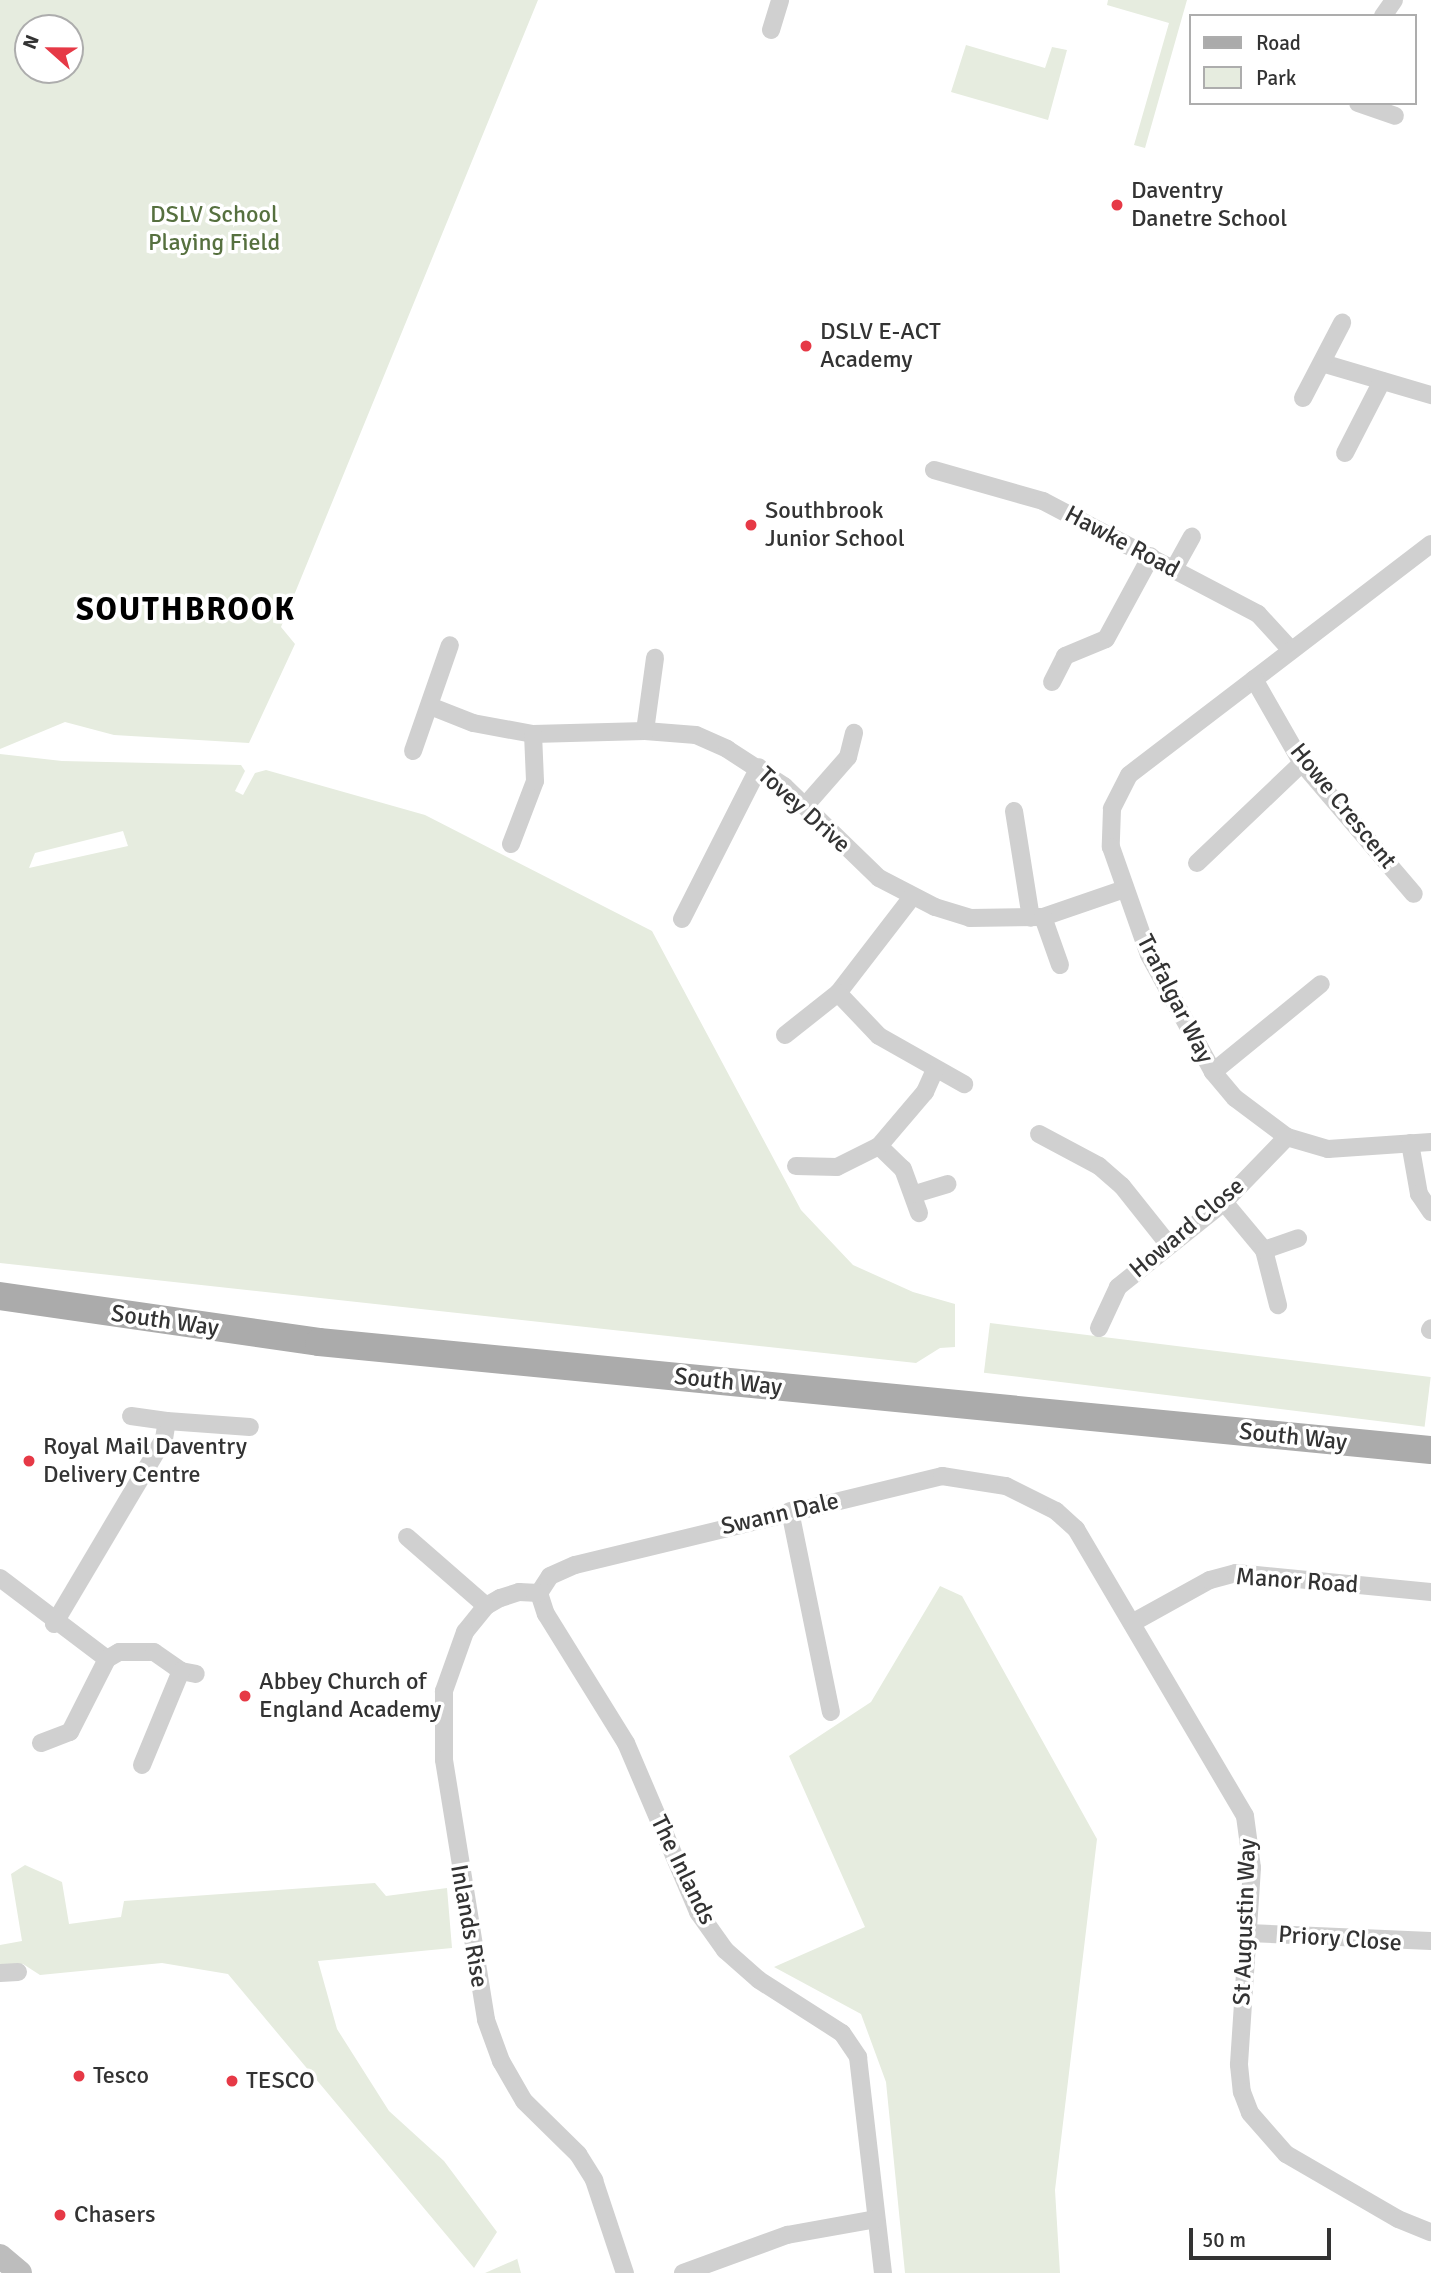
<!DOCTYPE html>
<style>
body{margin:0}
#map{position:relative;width:1431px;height:2273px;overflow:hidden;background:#fff;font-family:Signika,sans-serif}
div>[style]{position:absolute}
.green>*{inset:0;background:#e6ecdf;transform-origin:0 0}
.street>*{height:18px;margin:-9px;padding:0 9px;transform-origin:9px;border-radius:9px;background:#d0d0d0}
.secondary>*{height:24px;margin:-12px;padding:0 12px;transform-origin:12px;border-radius:12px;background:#bdbdbd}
.primary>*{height:28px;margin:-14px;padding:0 14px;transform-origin:14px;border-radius:14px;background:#ababab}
.dots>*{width:19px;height:19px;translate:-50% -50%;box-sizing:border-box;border:4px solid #fff;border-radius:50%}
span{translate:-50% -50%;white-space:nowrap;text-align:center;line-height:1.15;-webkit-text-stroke:7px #fff;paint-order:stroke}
.poi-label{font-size:24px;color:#333}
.left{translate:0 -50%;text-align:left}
.park-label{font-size:24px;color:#56703f}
.street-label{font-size:24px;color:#333}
.district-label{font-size:32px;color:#000;font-weight:700;letter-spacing:2px}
.legend{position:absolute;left:1189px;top:14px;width:228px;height:91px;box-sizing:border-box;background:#fff;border:2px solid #adadad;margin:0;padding:9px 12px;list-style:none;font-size:21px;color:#333}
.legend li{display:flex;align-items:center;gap:14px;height:35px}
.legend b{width:35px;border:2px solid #adadad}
.north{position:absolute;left:14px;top:14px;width:70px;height:70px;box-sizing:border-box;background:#fff;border:2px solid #adadad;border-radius:50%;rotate:291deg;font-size:19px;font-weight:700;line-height:28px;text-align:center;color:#333}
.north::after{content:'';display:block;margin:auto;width:24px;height:32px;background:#e63946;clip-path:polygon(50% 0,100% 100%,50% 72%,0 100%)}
.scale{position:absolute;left:1189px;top:2228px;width:142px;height:32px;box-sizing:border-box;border:4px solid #333;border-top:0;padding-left:9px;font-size:21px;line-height:24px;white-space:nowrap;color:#333;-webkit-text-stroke:5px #fff;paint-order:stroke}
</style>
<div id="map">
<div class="green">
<div style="clip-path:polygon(evenodd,0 0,538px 0,281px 627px,295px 644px,249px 743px,114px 735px,65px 722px,0 749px,0 0,28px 28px,70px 28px,70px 70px,28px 70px,28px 28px)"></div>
<div style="clip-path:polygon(1108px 0,1187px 0,1145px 148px,1134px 145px,1169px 23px,1107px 5px)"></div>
<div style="clip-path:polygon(966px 45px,1045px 68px,1052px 47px,1067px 50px,1048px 120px,951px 92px)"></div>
<div style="clip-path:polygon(evenodd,0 754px,62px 761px,241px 765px,245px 771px,235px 791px,243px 795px,255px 773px,266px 770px,425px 815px,652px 931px,801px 1210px,853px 1265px,913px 1292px,955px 1304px,955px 1347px,940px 1348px,916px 1363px,0 1263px,0 754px,123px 831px,128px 846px,29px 868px,35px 853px,123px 831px)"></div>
<div style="left:990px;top:1323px;width:444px;height:50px;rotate:7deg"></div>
<div style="clip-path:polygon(940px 1586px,962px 1596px,1097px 1839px,1055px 2190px,1060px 2273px,905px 2273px,886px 2082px,861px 2014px,774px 1967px,865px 1927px,789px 1756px,871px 1702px)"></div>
<div style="clip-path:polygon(25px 1865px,62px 1882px,69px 1924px,121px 1917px,124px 1901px,375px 1883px,386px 1896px,447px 1888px,452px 1948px,318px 1961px,337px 2029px,389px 2111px,444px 2161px,497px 2232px,474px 2268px,228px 1974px,162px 1963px,40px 1975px,23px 1964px,0 1965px,0 1945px,22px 1941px,11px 1874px)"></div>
<div style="clip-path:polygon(517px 2258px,521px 2273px,485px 2273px,517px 2259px)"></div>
</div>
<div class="street">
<div style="left:1383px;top:16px;width:19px;rotate:-55deg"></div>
<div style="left:771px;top:30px;width:31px;rotate:-73deg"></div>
<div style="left:1358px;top:103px;width:39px;rotate:19deg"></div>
<div style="left:1322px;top:363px;width:114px;rotate:16.4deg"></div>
<div style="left:1303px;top:398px;width:85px;rotate:-62.5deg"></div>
<div style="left:1345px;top:453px;width:81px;rotate:-62.8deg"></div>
<div style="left:934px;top:470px;width:113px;rotate:15.9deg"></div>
<div style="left:1043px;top:501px;width:243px;rotate:27.7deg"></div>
<div style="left:1258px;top:614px;width:49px;rotate:47.5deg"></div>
<div style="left:1431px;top:544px;width:380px;rotate:142.6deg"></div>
<div style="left:1129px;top:775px;width:38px;rotate:117deg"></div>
<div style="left:1112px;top:809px;width:38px;rotate:92deg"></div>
<div style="left:1111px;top:847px;width:114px;rotate:70.6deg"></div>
<div style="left:1149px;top:955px;width:133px;rotate:61.3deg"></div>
<div style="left:1213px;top:1072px;width:34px;rotate:50deg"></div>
<div style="left:1235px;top:1098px;width:65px;rotate:36.9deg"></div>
<div style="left:1287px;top:1137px;width:43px;rotate:16.3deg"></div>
<div style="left:1328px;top:1149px;width:103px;rotate:-3.9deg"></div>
<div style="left:1174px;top:569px;width:37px;rotate:-61deg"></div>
<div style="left:1254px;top:679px;width:97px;rotate:60.3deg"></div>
<div style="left:1302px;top:763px;width:172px;rotate:49.5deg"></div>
<div style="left:1052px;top:682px;width:29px;rotate:-63deg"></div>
<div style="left:1065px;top:656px;width:44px;rotate:-22.5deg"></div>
<div style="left:1106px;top:639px;width:94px;rotate:-61.5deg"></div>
<div style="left:430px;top:706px;width:46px;rotate:21.6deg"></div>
<div style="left:473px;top:723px;width:61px;rotate:10.4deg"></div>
<div style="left:533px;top:734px;width:112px;rotate:-1.5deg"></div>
<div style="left:645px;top:731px;width:51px;rotate:4.5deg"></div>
<div style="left:696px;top:735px;width:34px;rotate:24deg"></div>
<div style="left:727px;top:749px;width:68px;rotate:33deg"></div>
<div style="left:784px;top:786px;width:132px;rotate:44.1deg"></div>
<div style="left:879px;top:878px;width:63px;rotate:27.4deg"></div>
<div style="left:935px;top:907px;width:37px;rotate:17deg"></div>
<div style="left:970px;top:918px;width:73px;rotate:-0.8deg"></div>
<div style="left:1043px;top:917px;width:87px;rotate:-18.9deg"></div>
<div style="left:645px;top:731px;width:74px;rotate:-82.2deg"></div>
<div style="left:413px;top:751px;width:112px;rotate:-70.8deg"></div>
<div style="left:805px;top:806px;width:65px;rotate:-48.7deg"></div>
<div style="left:848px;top:757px;width:25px;rotate:-76deg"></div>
<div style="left:1014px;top:811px;width:108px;rotate:81deg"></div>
<div style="left:511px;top:844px;width:67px;rotate:-69.1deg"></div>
<div style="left:535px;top:781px;width:47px;rotate:-92.4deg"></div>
<div style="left:1197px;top:863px;width:145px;rotate:-43.6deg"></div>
<div style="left:912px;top:897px;width:121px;rotate:127.6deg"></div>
<div style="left:838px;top:993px;width:59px;rotate:46.4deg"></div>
<div style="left:879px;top:1036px;width:98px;rotate:29.5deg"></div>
<div style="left:1043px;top:917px;width:51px;rotate:70.5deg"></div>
<div style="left:682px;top:919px;width:170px;rotate:-63.1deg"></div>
<div style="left:785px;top:1035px;width:68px;rotate:-38.4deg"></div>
<div style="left:1213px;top:1072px;width:139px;rotate:-39.2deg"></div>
<div style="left:1039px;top:1134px;width:68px;rotate:28.1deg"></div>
<div style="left:1099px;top:1166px;width:30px;rotate:41deg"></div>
<div style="left:1122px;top:1186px;width:75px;rotate:51.5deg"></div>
<div style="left:1410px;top:1143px;width:52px;rotate:80deg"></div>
<div style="left:1419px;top:1194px;width:22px;rotate:56deg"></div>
<div style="left:879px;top:1146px;width:33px;rotate:44deg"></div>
<div style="left:903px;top:1169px;width:47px;rotate:70deg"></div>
<div style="left:796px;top:1166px;width:41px;rotate:1.4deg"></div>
<div style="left:837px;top:1167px;width:47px;rotate:-26.6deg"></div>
<div style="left:879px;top:1146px;width:71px;rotate:-49.6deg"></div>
<div style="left:925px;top:1092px;width:24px;rotate:-66deg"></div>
<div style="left:915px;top:1194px;width:34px;rotate:-17deg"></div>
<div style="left:1224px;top:1202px;width:62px;rotate:50.2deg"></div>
<div style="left:1264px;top:1250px;width:57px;rotate:75.7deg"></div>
<div style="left:1264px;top:1250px;width:36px;rotate:-19deg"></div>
<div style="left:1099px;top:1328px;width:45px;rotate:-65.1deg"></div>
<div style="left:1118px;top:1287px;width:136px;rotate:-38.7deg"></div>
<div style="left:1224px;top:1202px;width:91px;rotate:-45.9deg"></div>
<div style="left:1430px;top:1330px;width:2px;rotate:-63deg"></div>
<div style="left:131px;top:1416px;width:36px;rotate:8deg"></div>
<div style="left:790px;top:1511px;width:205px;rotate:78.5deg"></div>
<div style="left:407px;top:1537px;width:105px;rotate:41.1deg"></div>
<div style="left:0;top:1578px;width:134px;rotate:37.1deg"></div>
<div style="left:539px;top:1593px;width:20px;rotate:-57deg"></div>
<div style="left:550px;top:1576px;width:27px;rotate:-24deg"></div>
<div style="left:575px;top:1565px;width:378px;rotate:-13.6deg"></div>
<div style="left:942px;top:1476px;width:65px;rotate:8.9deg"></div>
<div style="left:1006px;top:1486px;width:56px;rotate:26.6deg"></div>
<div style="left:1056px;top:1511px;width:27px;rotate:42deg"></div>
<div style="left:1076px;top:1529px;width:333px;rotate:59.5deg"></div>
<div style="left:1245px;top:1816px;width:52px;rotate:82.3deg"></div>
<div style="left:1252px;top:1868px;width:197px;rotate:93.8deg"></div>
<div style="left:1239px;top:2065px;width:27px;rotate:84deg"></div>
<div style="left:1242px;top:2092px;width:22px;rotate:69deg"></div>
<div style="left:1250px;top:2113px;width:55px;rotate:48.7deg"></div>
<div style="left:1286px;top:2154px;width:129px;rotate:30.1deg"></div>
<div style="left:1398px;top:2219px;width:35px;rotate:22deg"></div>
<div style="left:539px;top:1593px;width:22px;rotate:72deg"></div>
<div style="left:546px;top:1614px;width:152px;rotate:58.2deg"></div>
<div style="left:626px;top:1743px;width:184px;rotate:66.9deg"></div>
<div style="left:698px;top:1912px;width:47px;rotate:54.6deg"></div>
<div style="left:725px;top:1950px;width:45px;rotate:41.4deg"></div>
<div style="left:759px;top:1980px;width:98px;rotate:32.6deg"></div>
<div style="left:842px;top:2033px;width:29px;rotate:56deg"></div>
<div style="left:858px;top:2057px;width:217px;rotate:83.4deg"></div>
<div style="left:539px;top:1593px;width:20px;rotate:-177deg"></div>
<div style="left:519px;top:1592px;width:20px;rotate:162deg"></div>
<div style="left:500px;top:1598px;width:16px;rotate:150deg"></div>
<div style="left:486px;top:1606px;width:33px;rotate:129deg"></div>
<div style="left:465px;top:1632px;width:63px;rotate:109.6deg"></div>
<div style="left:444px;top:1691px;width:69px;rotate:90deg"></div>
<div style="left:444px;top:1760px;width:263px;rotate:80.8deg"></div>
<div style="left:486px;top:2020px;width:44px;rotate:69.9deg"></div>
<div style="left:501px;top:2061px;width:46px;rotate:60.1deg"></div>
<div style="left:524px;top:2101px;width:76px;rotate:44.5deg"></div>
<div style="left:578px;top:2154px;width:31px;rotate:58deg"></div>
<div style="left:594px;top:2180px;width:98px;rotate:71.6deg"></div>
<div style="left:1132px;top:1623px;width:89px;rotate:-28.9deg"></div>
<div style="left:1210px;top:1580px;width:27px;rotate:-15deg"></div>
<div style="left:1236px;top:1573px;width:196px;rotate:5.6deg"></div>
<div style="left:54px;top:1624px;width:215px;rotate:-59.3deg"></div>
<div style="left:164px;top:1439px;width:18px;rotate:-81deg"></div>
<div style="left:167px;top:1421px;width:83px;rotate:4.1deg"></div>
<div style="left:107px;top:1659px;width:14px;rotate:-30deg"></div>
<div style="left:119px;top:1652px;width:35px"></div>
<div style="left:154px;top:1652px;width:33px;rotate:35deg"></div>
<div style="left:181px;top:1671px;width:15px;rotate:11deg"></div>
<div style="left:41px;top:1743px;width:31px;rotate:-21deg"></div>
<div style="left:70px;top:1732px;width:82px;rotate:-63.1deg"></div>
<div style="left:142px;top:1765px;width:102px;rotate:-67.5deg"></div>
<div style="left:1249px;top:1933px;width:182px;rotate:2.5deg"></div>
<div style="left:0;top:1973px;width:18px;rotate:-3deg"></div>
<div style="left:683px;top:2273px;width:111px;rotate:-20.1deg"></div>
<div style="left:787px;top:2235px;width:90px;rotate:-10.2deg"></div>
</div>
<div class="secondary">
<div style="left:0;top:2256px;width:26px;rotate:40deg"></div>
</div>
<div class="primary">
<div style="left:0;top:1296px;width:322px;rotate:8.2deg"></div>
<div style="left:319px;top:1342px;width:1117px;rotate:5.55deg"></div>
</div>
<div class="dots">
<div style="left:1117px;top:205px;background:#e63946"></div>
<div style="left:806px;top:346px;background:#e63946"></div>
<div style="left:751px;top:525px;background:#e63946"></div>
<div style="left:29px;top:1461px;background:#e63946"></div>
<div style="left:245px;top:1696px;background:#e63946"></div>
<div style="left:79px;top:2076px;background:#e63946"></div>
<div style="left:232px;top:2081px;background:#e63946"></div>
<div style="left:60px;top:2215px;background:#e63946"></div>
</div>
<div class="poi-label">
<span class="left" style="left:1131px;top:205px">Daventry<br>Danetre School</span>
<span class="left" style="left:820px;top:346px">DSLV E-ACT<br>Academy</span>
<span class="left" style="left:765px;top:525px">Southbrook<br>Junior School</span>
<span class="left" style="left:43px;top:1461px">Royal Mail Daventry<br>Delivery Centre</span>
<span class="left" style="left:259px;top:1696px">Abbey Church of<br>England Academy</span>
<span class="left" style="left:93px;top:2076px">Tesco</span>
<span class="left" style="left:246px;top:2081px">TESCO</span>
<span class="left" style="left:74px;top:2215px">Chasers</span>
</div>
<div class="park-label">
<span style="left:214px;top:229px">DSLV School<br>Playing Field</span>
</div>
<div class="street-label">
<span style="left:1122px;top:542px;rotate:28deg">Hawke Road</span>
<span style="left:1343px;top:806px;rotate:51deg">Howe Crescent</span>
<span style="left:804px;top:810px;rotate:42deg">Tovey Drive</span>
<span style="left:1175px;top:999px;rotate:63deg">Trafalgar Way</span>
<span style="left:1187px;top:1228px;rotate:-40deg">Howard Close</span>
<span style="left:165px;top:1321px;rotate:8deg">South Way</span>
<span style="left:728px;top:1382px;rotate:6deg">South Way</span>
<span style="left:1293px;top:1437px;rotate:6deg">South Way</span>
<span style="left:780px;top:1514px;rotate:-13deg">Swann Dale</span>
<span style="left:1297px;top:1581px;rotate:4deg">Manor Road</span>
<span style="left:683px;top:1870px;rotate:64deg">The Inlands</span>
<span style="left:1245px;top:1922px;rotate:-88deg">St Augustin Way</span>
<span style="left:469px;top:1926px;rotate:80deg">Inlands Rise</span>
<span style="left:1340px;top:1939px;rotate:4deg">Priory Close</span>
</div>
<div class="district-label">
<span style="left:186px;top:610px">SOUTHBROOK</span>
</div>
<ul class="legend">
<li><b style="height:9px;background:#ababab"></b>Road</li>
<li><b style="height:19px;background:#e6ecdf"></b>Park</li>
</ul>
<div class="north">N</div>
<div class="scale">50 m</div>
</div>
